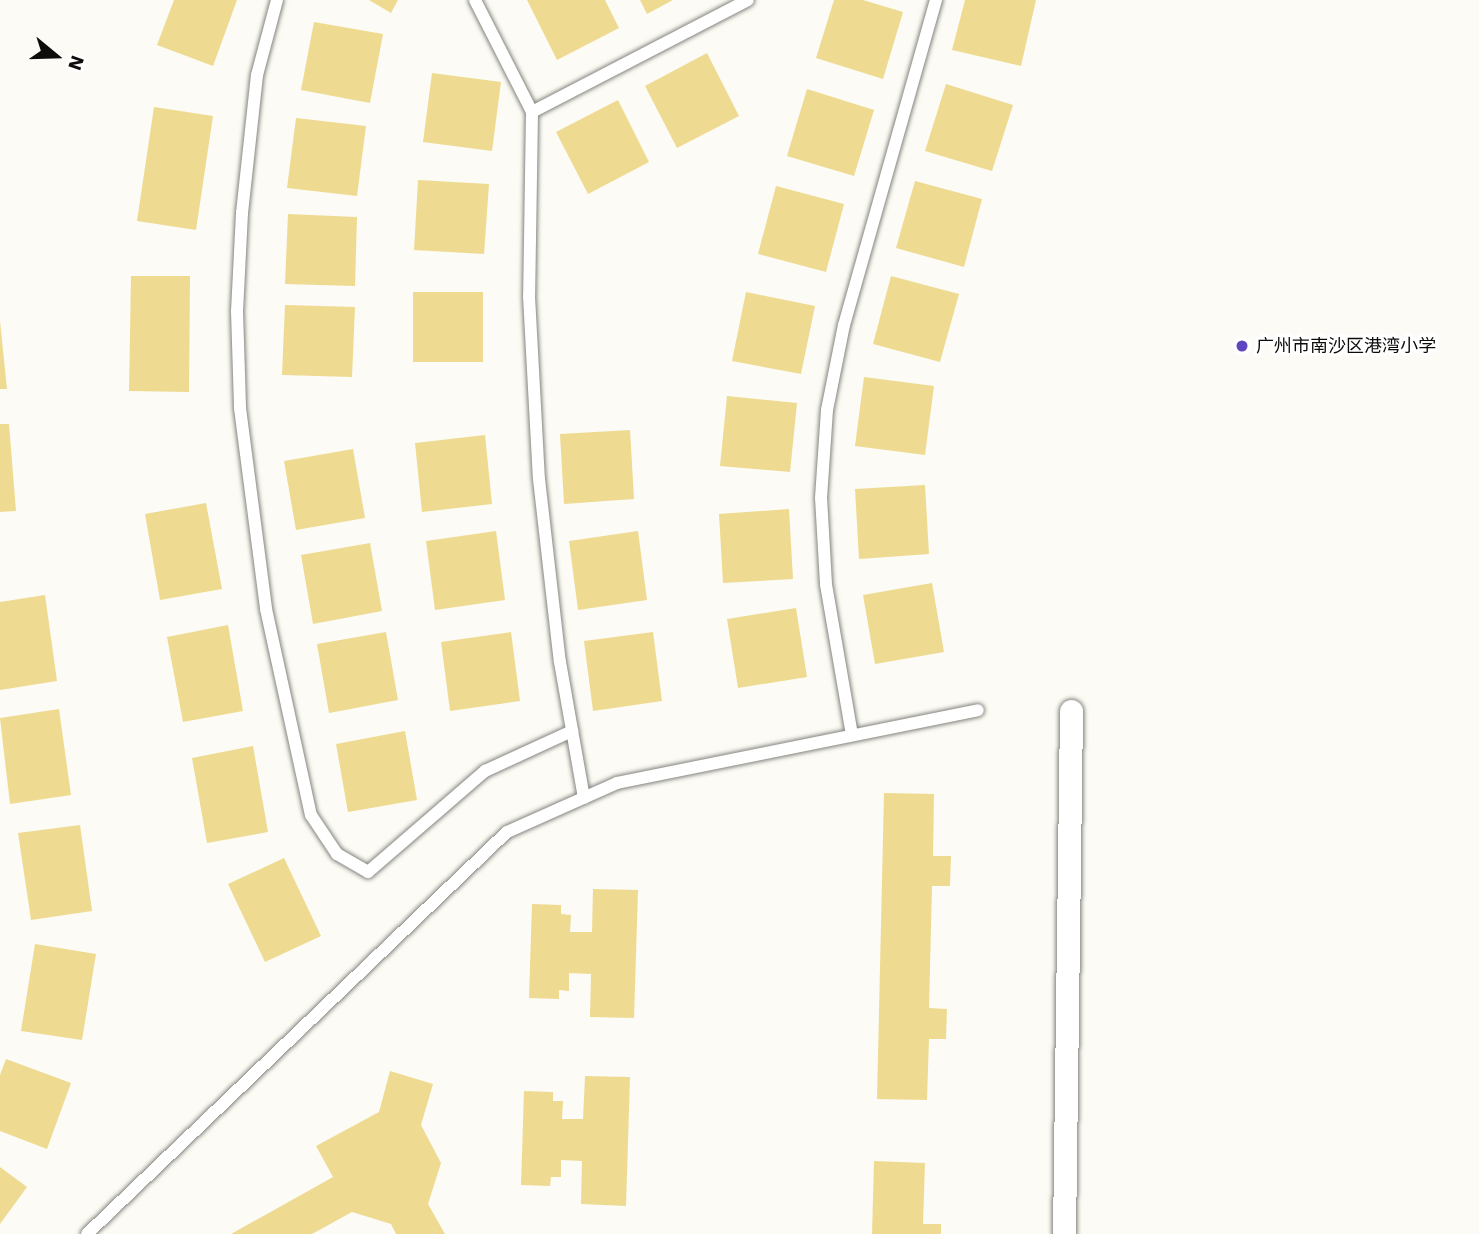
<!DOCTYPE html>
<html>
<head>
<meta charset="utf-8">
<style>
	body { margin:0 }
	#map { position:relative; width:1479px; height:1234px; overflow:hidden; background:#fcfbf5; font-family:"Work Sans","Noto Sans SC",sans-serif }
	div>[style] { position:absolute }
	.building>* { inset:0; background:#eedb91 }
	.roads { filter:drop-shadow(0 0 2px #85847f) drop-shadow(0 0 2px #85847f) }
	.lane>* { height:12px; margin:-6px; padding:0 6px; transform-origin:6px; border-radius:6px; background:#fff }
	.street>* { height:23px; margin:-11.5px; padding:0 11.5px; transform-origin:11.5px; border-radius:11.5px; background:#fff }
	.dots>* { width:19px; height:19px; translate:-50% -50%; box-sizing:border-box; border:4px solid #fff; border-radius:50% }
	span { translate:-50% -50%; white-space:nowrap; text-align:center; line-height:1.15; -webkit-text-stroke:6px #fff; paint-order:stroke }
	.poi-label { font-size:18px; color:#0d0c0a }
	.left { translate:0 -50%; text-align:left }
	.north { position:absolute; left:21px; top:21px; width:70px; height:70px; -webkit-text-stroke:5px #fff; paint-order:stroke; rotate:109deg; font-size:19px; font-weight:700; line-height:28px; text-align:center; color:#0d0c0a }
	.north::after { content:''; display:block; margin:auto; width:24px; height:32px; background:#0d0c0a; clip-path:polygon(50% 0,100% 100%,50% 72%,0 100%) }
</style>
</head>
<body>
<div id="map">
	<div class="building">
		<div style="clip-path:polygon(174px 0,237px 0,213px 66px,157px 45px)"></div>
		<div style="clip-path:polygon(369px 0,398px 0,391px 13px)"></div>
		<div style="clip-path:polygon(527px 0,605px 0,619px 28px,557px 60px)"></div>
		<div style="clip-path:polygon(640px 0,673px 0,647px 14px)"></div>
		<div style="clip-path:polygon(834px 0,863px 0,903px 12px,883px 79px,816px 58px)"></div>
		<div style="clip-path:polygon(965px 0,1036px 0,1021px 66px,952px 50px)"></div>
		<div style="clip-path:polygon(314px 22px,383px 34px,370px 103px,301px 90px)"></div>
		<div style="clip-path:polygon(707px 53px,739px 116px,677px 148px,645px 86px)"></div>
		<div style="clip-path:polygon(432px 73px,501px 82px,492px 151px,423px 142px)"></div>
		<div style="clip-path:polygon(946px 84px,1013px 105px,992px 171px,925px 151px)"></div>
		<div style="clip-path:polygon(807px 89px,874px 110px,854px 176px,787px 156px)"></div>
		<div style="clip-path:polygon(618px 100px,649px 162px,588px 194px,556px 132px)"></div>
		<div style="clip-path:polygon(154px 107px,213px 116px,196px 230px,137px 221px)"></div>
		<div style="clip-path:polygon(296px 118px,366px 126px,357px 196px,287px 188px)"></div>
		<div style="clip-path:polygon(418px 180px,489px 184px,484px 254px,414px 250px)"></div>
		<div style="clip-path:polygon(915px 181px,982px 199px,964px 267px,896px 248px)"></div>
		<div style="clip-path:polygon(776px 186px,844px 204px,826px 272px,758px 254px)"></div>
		<div style="clip-path:polygon(288px 214px,357px 217px,355px 286px,285px 284px)"></div>
		<div style="clip-path:polygon(131px 276px,190px 276px,189px 392px,129px 391px)"></div>
		<div style="clip-path:polygon(891px 276px,959px 294px,940px 362px,873px 344px)"></div>
		<div style="clip-path:polygon(413px 292px,483px 292px,483px 362px,413px 362px)"></div>
		<div style="clip-path:polygon(746px 292px,815px 306px,801px 374px,732px 361px)"></div>
		<div style="clip-path:polygon(285px 305px,355px 307px,352px 377px,282px 375px)"></div>
		<div style="clip-path:polygon(0 321px,7px 389px,0 389px)"></div>
		<div style="clip-path:polygon(864px 377px,934px 386px,925px 455px,855px 446px)"></div>
		<div style="clip-path:polygon(727px 396px,797px 403px,790px 472px,720px 466px)"></div>
		<div style="clip-path:polygon(0 424px,9px 424px,16px 511px,0 512px)"></div>
		<div style="clip-path:polygon(630px 430px,634px 499px,564px 504px,560px 434px)"></div>
		<div style="clip-path:polygon(485px 435px,492px 504px,422px 512px,415px 443px)"></div>
		<div style="clip-path:polygon(353px 449px,365px 518px,296px 530px,284px 461px)"></div>
		<div style="clip-path:polygon(925px 485px,929px 554px,859px 559px,855px 489px)"></div>
		<div style="clip-path:polygon(206px 503px,222px 589px,160px 600px,145px 514px)"></div>
		<div style="clip-path:polygon(789px 509px,793px 579px,723px 583px,719px 514px)"></div>
		<div style="clip-path:polygon(496px 531px,505px 600px,435px 610px,426px 541px)"></div>
		<div style="clip-path:polygon(638px 531px,647px 600px,578px 610px,569px 541px)"></div>
		<div style="clip-path:polygon(370px 543px,382px 611px,313px 624px,301px 555px)"></div>
		<div style="clip-path:polygon(932px 583px,944px 652px,875px 664px,863px 595px)"></div>
		<div style="clip-path:polygon(45px 595px,57px 681px,0 690px,0 602px)"></div>
		<div style="clip-path:polygon(796px 608px,807px 677px,738px 688px,727px 619px)"></div>
		<div style="clip-path:polygon(228px 625px,243px 711px,183px 722px,167px 637px)"></div>
		<div style="clip-path:polygon(386px 632px,398px 700px,329px 713px,317px 644px)"></div>
		<div style="clip-path:polygon(511px 632px,520px 701px,450px 711px,441px 642px)"></div>
		<div style="clip-path:polygon(653px 632px,662px 701px,593px 711px,584px 641px)"></div>
		<div style="clip-path:polygon(59px 709px,71px 795px,10px 804px,0 718px)"></div>
		<div style="clip-path:polygon(405px 731px,417px 800px,348px 812px,336px 744px)"></div>
		<div style="clip-path:polygon(253px 746px,268px 832px,207px 843px,192px 758px)"></div>
		<div style="clip-path:polygon(884px 793px,934px 794px,933px 856px,951px 856px,950px 886px,932px 886px,929px 1008px,947px 1009px,946px 1039px,929px 1039px,927px 1100px,877px 1099px)"></div>
		<div style="clip-path:polygon(80px 825px,92px 911px,31px 920px,18px 833px)"></div>
		<div style="clip-path:polygon(284px 858px,321px 936px,265px 962px,228px 884px)"></div>
		<div style="clip-path:polygon(593px 889px,638px 890px,634px 1018px,590px 1017px,591px 974px,569px 973px,569px 991px,559px 990px,559px 999px,529px 998px,532px 904px,561px 905px,561px 914px,571px 915px,570px 932px,592px 932px)"></div>
		<div style="clip-path:polygon(35px 944px,96px 954px,82px 1040px,21px 1031px)"></div>
		<div style="clip-path:polygon(6px 1059px,71px 1083px,47px 1149px,0 1131px,0 1075px)"></div>
		<div style="clip-path:polygon(390px 1071px,433px 1084px,421px 1125px,441px 1163px,428px 1204px,445px 1234px,396px 1234px,391px 1224px,352px 1212px,312px 1234px,231px 1234px,333px 1177px,316px 1146px,379px 1112px)"></div>
		<div style="clip-path:polygon(585px 1076px,630px 1077px,626px 1206px,581px 1204px,582px 1161px,561px 1160px,561px 1177px,551px 1177px,550px 1186px,521px 1185px,524px 1091px,553px 1092px,553px 1101px,563px 1101px,562px 1119px,583px 1119px)"></div>
		<div style="clip-path:polygon(874px 1161px,925px 1163px,923px 1224px,941px 1224px,941px 1234px,872px 1234px)"></div>
		<div style="clip-path:polygon(0 1167px,27px 1187px,0 1224px)"></div>
	</div>
	<div class="roads">
		<div class="lane">
			<div style="left:277px;top:0;width:78px;rotate:104.9deg"></div>
			<div style="left:257px;top:75px;width:139px;rotate:96.2deg"></div>
			<div style="left:242px;top:213px;width:98px;rotate:92.9deg"></div>
			<div style="left:237px;top:311px;width:97px;rotate:88.2deg"></div>
			<div style="left:240px;top:408px;width:203px;rotate:82.6deg"></div>
			<div style="left:266px;top:609px;width:211px;rotate:77.7deg"></div>
			<div style="left:311px;top:815px;width:47px;rotate:56.3deg"></div>
			<div style="left:337px;top:854px;width:36px;rotate:30deg"></div>
			<div style="left:368px;top:872px;width:155px;rotate:-40.8deg"></div>
			<div style="left:485px;top:771px;width:96px;rotate:-24.7deg"></div>
			<div style="left:475px;top:0;width:126px;rotate:63deg"></div>
			<div style="left:532px;top:112px;width:184px;rotate:90.9deg"></div>
			<div style="left:529px;top:296px;width:183px;rotate:86.9deg"></div>
			<div style="left:539px;top:479px;width:184px;rotate:83.5deg"></div>
			<div style="left:560px;top:662px;width:138px;rotate:80deg"></div>
			<div style="left:532px;top:112px;width:243px;rotate:-27.4deg"></div>
			<div style="left:852px;top:735px;width:153px;rotate:-99.8deg"></div>
			<div style="left:826px;top:584px;width:86px;rotate:-93.3deg"></div>
			<div style="left:821px;top:498px;width:88px;rotate:-86.1deg"></div>
			<div style="left:827px;top:410px;width:87px;rotate:-78.7deg"></div>
			<div style="left:844px;top:325px;width:338px;rotate:-74.2deg"></div>
			<div style="left:87px;top:1234px;width:581px;rotate:-43.75deg"></div>
			<div style="left:507px;top:832px;width:120px;rotate:-24deg"></div>
			<div style="left:617px;top:783px;width:368px;rotate:-11.4deg"></div>
		</div>
		<div class="street">
			<div style="left:1064px;top:1234px;width:523px;rotate:-89.23deg"></div>
		</div>
	</div>
	<div class="dots">
		<div style="left:1242px;top:346px;background:#6046be"></div>
	</div>
	<div class="poi-label">
		<span class="left" style="left:1256px;top:346px">广州市南沙区港湾小学</span>
	</div>
	<div class="north">N</div>
</div>
</body>
</html>
